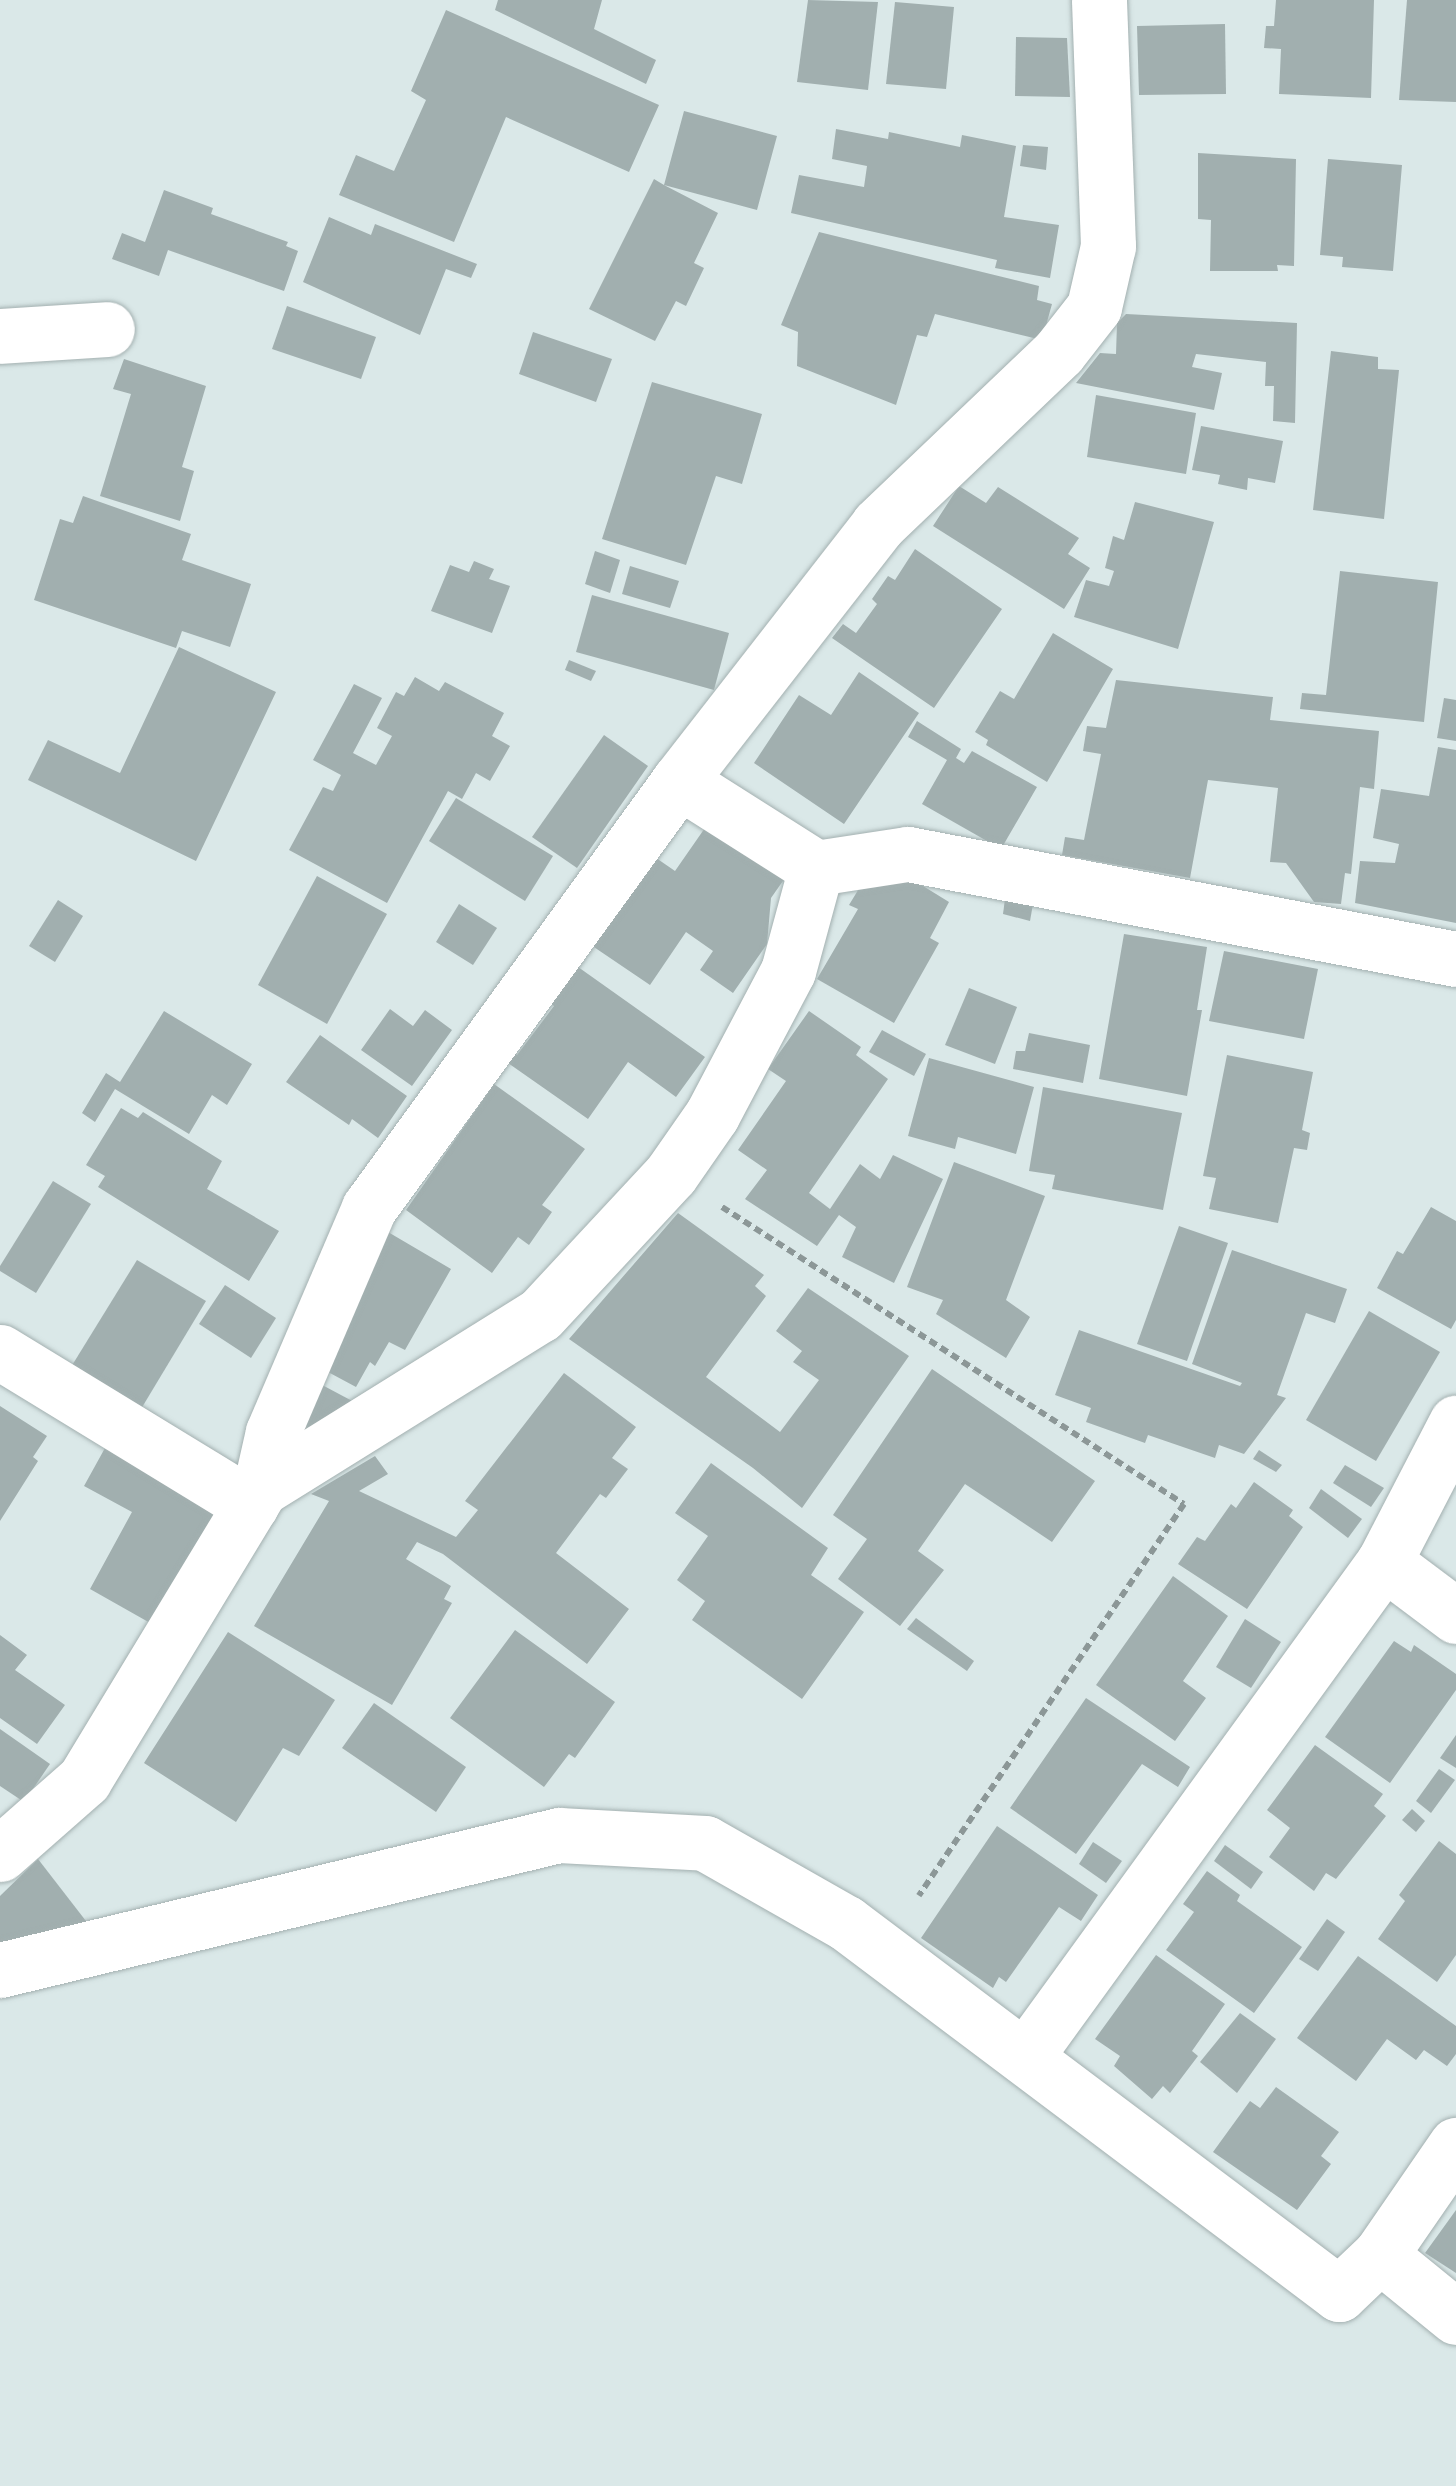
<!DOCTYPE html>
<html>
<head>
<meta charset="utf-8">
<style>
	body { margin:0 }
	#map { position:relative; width:1456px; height:2486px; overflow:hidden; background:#dae8e8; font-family:Poppins,sans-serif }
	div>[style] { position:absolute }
	.building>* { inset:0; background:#a1afaf }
	.path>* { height:6px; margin-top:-3px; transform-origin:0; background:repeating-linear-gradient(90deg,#8c9797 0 8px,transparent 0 13px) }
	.roads { filter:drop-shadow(0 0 2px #a3b0b0) drop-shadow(0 0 2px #a3b0b0) }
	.minor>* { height:55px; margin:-27.5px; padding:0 27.5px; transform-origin:27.5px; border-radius:27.5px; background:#fff }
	span { translate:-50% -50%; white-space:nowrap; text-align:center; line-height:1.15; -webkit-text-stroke:8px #fff; paint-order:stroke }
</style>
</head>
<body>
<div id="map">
	<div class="building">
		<div style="clip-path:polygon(498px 0,602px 0,594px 29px,656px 60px,646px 84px,495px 10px)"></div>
		<div style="clip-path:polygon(808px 0,878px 2px,868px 90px,797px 82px)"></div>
		<div style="clip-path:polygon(1276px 0,1374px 0,1371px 98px,1279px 94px,1281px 49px,1264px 48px,1266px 26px,1274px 26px)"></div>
		<div style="clip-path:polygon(1407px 0,1456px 0,1456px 102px,1399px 100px)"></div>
		<div style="clip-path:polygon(895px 2px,954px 7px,946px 89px,886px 84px)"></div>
		<div style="clip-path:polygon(446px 10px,659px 105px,629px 172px,506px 117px,454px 242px,339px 195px,356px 155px,394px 171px,426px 100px,411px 91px)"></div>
		<div style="clip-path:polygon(1225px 24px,1226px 94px,1139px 95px,1137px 26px)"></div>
		<div style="clip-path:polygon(1016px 37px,1067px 38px,1070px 97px,1015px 96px)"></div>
		<div style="clip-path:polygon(684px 111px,777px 136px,757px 210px,664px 185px,718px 213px,694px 263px,704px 268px,686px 306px,676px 301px,655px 341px,589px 309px,654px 179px,664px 185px)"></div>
		<div style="clip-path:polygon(836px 129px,888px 139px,889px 132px,960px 147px,962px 135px,1016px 146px,1004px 217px,1059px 225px,1050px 278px,995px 268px,997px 260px,791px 213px,799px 175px,864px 187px,867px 166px,832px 159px)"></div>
		<div style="clip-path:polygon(1023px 145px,1048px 147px,1046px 170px,1020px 166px)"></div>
		<div style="clip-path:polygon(1198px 153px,1296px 159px,1294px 266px,1277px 265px,1278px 271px,1210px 271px,1211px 220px,1198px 219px)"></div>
		<div style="clip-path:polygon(1328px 159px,1402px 165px,1393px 271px,1342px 267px,1343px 257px,1320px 255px)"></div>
		<div style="clip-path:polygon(164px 190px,213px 208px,211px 214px,288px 242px,286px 246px,298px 251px,284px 291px,168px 250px,159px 276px,112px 259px,122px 233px,145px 242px)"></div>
		<div style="clip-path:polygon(329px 217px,371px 235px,375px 224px,477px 264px,471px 278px,446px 269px,420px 335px,303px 282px)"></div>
		<div style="clip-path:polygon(819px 232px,1039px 286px,1037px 300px,1052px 304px,1042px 340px,935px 314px,927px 337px,917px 335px,896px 405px,797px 366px,798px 332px,781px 325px)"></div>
		<div style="clip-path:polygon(287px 306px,376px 337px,361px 379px,272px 349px)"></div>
		<div style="clip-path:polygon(1126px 314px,1297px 323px,1295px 423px,1273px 421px,1274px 386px,1265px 386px,1266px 362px,1196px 354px,1192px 367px,1222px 373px,1214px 410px,1076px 383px,1100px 353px,1116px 354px,1117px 323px)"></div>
		<div style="clip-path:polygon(533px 332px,612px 359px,596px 402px,519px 374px)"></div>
		<div style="clip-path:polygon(1331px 351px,1378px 357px,1378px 369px,1399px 370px,1384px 519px,1313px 510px)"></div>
		<div style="clip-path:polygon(124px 359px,206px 386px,182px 467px,194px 471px,180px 521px,100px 496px,131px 394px,113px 389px)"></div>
		<div style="clip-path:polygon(652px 382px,762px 414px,742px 484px,716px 476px,686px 565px,602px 539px)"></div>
		<div style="clip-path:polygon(1096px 395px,1196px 413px,1186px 474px,1087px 457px)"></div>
		<div style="clip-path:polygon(1201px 426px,1283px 441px,1275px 483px,1248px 478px,1247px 490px,1218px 484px,1220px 475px,1192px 470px)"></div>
		<div style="clip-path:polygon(959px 486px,986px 503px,998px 487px,1079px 538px,1068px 554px,1090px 568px,1064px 609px,933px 526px)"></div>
		<div style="clip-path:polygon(83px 496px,191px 534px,182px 560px,251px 584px,230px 647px,182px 631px,176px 648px,34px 600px,60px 519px,73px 523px)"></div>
		<div style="clip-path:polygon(1135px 502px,1214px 522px,1178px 649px,1074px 617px,1086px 580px,1109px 586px,1114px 571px,1105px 568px,1113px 536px,1124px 540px)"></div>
		<div style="clip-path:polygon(915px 549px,1002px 609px,934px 708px,832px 638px,843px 624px,856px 633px,877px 604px,872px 599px,888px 576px,895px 580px)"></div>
		<div style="clip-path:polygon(595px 551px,620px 560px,610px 593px,585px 584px)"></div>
		<div style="clip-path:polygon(474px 561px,494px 569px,489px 579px,510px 586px,492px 633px,431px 611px,450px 565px,469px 572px)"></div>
		<div style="clip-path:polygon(630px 566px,679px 581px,670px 608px,622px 594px)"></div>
		<div style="clip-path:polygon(1340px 571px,1438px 582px,1424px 722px,1300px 709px,1302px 693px,1326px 695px)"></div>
		<div style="clip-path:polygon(592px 595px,729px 633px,714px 690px,576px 652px)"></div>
		<div style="clip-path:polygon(1053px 633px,1113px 669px,1047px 782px,986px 745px,988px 740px,975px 732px,1000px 691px,1014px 699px)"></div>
		<div style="clip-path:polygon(179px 647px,276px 692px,196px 861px,28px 780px,48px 740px,120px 773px)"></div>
		<div style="clip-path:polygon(569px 660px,596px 671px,591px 681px,565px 670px)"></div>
		<div style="clip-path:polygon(859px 672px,919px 713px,844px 824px,754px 763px,799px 695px,831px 715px)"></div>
		<div style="clip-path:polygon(415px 677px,439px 691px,445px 682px,504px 713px,492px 736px,510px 746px,490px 781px,476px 773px,462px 799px,448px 791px,387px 903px,289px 850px,323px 787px,333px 791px,341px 775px,313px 760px,354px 684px,382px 698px,353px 753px,376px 765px,392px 736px,377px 728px,396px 692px,404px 696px)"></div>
		<div style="clip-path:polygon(1116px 680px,1273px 697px,1270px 720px,1379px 731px,1374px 789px,1360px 787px,1351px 874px,1345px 873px,1341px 904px,1314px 902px,1286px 863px,1270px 862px,1278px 788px,1208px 780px,1190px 878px,1062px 855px,1065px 837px,1084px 840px,1101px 754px,1083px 751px,1087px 726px,1106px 728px)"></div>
		<div style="clip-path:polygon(1444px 698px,1456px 700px,1456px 741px,1437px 738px)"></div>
		<div style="clip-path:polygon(917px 721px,961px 749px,956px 758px,964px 763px,972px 751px,1037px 787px,1001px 849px,922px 804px,947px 760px,908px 737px)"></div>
		<div style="clip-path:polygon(604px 735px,648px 766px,577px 868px,532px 837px)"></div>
		<div style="clip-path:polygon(1438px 747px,1456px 750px,1456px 923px,1355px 903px,1360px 861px,1395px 863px,1399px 844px,1373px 838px,1381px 789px,1429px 796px)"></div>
		<div style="clip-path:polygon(456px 798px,553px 856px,525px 901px,429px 841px)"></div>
		<div style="clip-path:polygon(707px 825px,785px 878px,771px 898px,767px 944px,733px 993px,700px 970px,713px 951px,686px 932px,650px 985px,585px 941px,646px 851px,675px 871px)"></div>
		<div style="clip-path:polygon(902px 873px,949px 902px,930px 938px,939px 943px,894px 1023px,817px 979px,858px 909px,849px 905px,863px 882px)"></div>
		<div style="clip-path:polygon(317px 876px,387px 914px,327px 1024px,258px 985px)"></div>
		<div style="clip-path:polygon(1005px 899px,1033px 904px,1030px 921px,1003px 914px)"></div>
		<div style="clip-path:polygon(58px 900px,83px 916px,55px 962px,29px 946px)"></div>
		<div style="clip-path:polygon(459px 904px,497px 928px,473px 965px,436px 942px)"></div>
		<div style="clip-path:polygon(1124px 934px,1207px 947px,1197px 1010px,1202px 1010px,1187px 1096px,1099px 1079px)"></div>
		<div style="clip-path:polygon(1224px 951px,1318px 969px,1304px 1039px,1209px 1021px)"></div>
		<div style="clip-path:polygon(564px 957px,705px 1057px,676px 1097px,628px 1062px,588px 1119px,498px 1056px,505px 1046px,517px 1055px,554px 1006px,538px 995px)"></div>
		<div style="clip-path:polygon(969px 988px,1017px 1007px,995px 1064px,945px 1045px)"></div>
		<div style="clip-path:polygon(390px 1009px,413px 1026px,425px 1010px,452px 1030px,412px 1086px,361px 1050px)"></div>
		<div style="clip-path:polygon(164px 1011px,252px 1064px,227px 1105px,212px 1095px,189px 1134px,115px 1089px,95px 1122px,82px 1113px,106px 1073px,120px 1082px)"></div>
		<div style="clip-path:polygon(809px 1011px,861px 1047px,856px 1055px,888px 1079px,809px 1193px,830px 1209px,860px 1164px,880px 1179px,893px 1155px,943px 1179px,894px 1283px,842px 1257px,856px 1227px,839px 1215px,817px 1246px,745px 1199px,767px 1170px,738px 1150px,786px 1081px,768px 1069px)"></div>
		<div style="clip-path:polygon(882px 1030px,926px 1054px,914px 1076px,869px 1052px)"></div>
		<div style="clip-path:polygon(1029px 1033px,1090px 1045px,1083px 1083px,1013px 1069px,1016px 1051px,1025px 1051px)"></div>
		<div style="clip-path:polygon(320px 1035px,407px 1096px,378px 1138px,352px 1119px,349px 1125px,286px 1082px)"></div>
		<div style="clip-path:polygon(1227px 1055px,1313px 1072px,1302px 1130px,1310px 1133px,1307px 1150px,1294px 1148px,1278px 1223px,1209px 1209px,1216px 1178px,1203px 1176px)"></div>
		<div style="clip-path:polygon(929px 1058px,1034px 1087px,1016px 1154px,958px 1137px,955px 1149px,908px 1136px)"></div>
		<div style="clip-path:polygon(494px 1084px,585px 1149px,542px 1205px,552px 1212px,529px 1245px,518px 1237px,492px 1273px,406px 1210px)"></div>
		<div style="clip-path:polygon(1043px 1087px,1182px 1113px,1163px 1210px,1052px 1189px,1055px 1175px,1029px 1171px)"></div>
		<div style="clip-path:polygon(121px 1108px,138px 1118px,143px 1112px,222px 1161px,207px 1189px,279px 1231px,249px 1281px,98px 1187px,105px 1176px,86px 1165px)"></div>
		<div style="clip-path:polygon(954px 1162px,1045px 1196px,1006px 1300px,1030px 1317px,1006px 1358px,936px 1314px,943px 1300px,907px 1287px)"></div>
		<div style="clip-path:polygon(53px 1181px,91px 1204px,36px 1293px,0 1271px,0 1266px)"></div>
		<div style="clip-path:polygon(1431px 1207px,1456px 1221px,1456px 1320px,1451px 1329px,1377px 1288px,1397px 1251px,1403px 1254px)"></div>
		<div style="clip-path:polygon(678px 1213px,764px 1275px,755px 1286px,766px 1296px,706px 1377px,780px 1432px,819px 1380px,793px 1362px,802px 1351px,776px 1331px,808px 1288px,909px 1356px,802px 1508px,753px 1468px,569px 1339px)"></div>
		<div style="clip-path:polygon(1179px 1226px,1228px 1243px,1187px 1361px,1137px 1344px)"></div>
		<div style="clip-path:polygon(388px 1232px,451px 1269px,405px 1350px,389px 1342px,375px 1366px,370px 1362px,356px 1387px,315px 1365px)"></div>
		<div style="clip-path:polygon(1232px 1250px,1347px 1289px,1335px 1323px,1306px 1313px,1277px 1395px,1286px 1398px,1244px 1454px,1219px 1445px,1215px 1458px,1148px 1435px,1145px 1443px,1086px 1422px,1091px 1408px,1055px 1395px,1079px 1330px,1240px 1386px,1242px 1383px,1192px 1364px)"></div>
		<div style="clip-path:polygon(137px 1260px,206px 1301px,141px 1409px,71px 1367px)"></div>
		<div style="clip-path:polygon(225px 1285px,276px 1318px,251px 1358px,199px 1324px)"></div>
		<div style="clip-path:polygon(1369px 1311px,1440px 1352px,1376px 1461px,1306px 1420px)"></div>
		<div style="clip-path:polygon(932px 1369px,1095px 1481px,1052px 1542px,965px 1484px,918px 1551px,944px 1570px,900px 1626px,838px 1579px,867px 1539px,833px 1515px)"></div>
		<div style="clip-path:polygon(564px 1373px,636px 1427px,612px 1458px,628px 1469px,606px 1498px,600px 1494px,556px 1553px,629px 1609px,587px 1664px,443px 1554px,417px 1542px,406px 1559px,451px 1586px,444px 1599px,452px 1603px,392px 1705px,254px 1626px,329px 1501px,311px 1494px,375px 1456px,388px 1474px,359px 1491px,456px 1537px,478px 1510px,465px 1501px)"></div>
		<div style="clip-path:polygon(309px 1378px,356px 1403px,310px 1428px,288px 1415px)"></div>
		<div style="clip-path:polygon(0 1406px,47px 1436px,33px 1457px,38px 1461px,0 1521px)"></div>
		<div style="clip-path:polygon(105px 1448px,223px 1514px,159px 1628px,90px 1589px,132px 1512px,84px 1486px)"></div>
		<div style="clip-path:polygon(1259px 1450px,1282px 1465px,1276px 1472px,1253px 1459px)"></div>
		<div style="clip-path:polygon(711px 1463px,828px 1548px,811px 1575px,864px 1612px,802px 1699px,692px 1620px,705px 1601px,677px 1580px,708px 1536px,675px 1513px)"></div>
		<div style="clip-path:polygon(1345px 1465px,1384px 1488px,1371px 1507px,1333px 1483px)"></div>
		<div style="clip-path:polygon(1254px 1482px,1293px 1510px,1289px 1516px,1303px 1527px,1247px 1609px,1178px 1564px,1197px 1537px,1205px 1541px,1231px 1504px,1236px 1508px)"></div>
		<div style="clip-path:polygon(1321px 1489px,1362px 1519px,1348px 1538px,1309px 1508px)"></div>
		<div style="clip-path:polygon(1173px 1576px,1228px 1616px,1183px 1681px,1206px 1698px,1175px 1741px,1096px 1685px)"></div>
		<div style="clip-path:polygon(916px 1618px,974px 1661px,967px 1671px,907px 1629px)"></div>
		<div style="clip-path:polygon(1245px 1619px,1281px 1642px,1251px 1688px,1216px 1667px)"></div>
		<div style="clip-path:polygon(515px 1630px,615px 1702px,575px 1758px,569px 1754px,544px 1787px,450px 1718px)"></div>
		<div style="clip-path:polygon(228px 1632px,335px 1700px,299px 1756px,283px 1748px,236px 1822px,144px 1763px)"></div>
		<div style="clip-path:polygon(0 1635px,27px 1655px,15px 1670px,65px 1705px,37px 1744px,0 1718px)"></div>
		<div style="clip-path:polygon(1394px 1641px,1411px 1652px,1414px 1645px,1456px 1674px,1456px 1690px,1390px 1783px,1325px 1737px)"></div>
		<div style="clip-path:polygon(1086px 1698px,1190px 1767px,1178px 1787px,1142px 1764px,1076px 1854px,1010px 1808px)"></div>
		<div style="clip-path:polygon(374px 1703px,466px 1767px,436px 1812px,342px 1748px)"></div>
		<div style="clip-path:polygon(0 1729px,50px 1764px,24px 1802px,0 1786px)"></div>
		<div style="clip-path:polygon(1456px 1735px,1456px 1768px,1440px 1758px)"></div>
		<div style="clip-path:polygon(1315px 1745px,1383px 1794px,1374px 1806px,1386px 1816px,1336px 1879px,1326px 1873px,1314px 1891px,1269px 1857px,1290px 1828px,1267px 1810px)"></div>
		<div style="clip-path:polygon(1439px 1769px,1455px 1780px,1431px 1813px,1416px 1801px)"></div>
		<div style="clip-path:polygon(1412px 1809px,1425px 1821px,1416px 1832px,1402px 1820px)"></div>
		<div style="clip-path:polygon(997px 1826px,1098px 1895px,1081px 1921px,1059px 1907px,1006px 1982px,999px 1977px,993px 1988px,921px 1938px)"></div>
		<div style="clip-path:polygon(1439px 1841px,1456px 1854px,1456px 1955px,1437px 1982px,1378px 1939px,1405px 1901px,1399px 1895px)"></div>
		<div style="clip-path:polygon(1093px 1842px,1122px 1861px,1106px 1883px,1079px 1864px)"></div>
		<div style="clip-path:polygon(1225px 1845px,1263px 1872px,1251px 1889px,1214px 1861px)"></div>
		<div style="clip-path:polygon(38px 1859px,96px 1934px,0 1944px,0 1896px)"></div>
		<div style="clip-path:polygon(1207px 1871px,1240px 1895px,1237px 1901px,1302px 1947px,1254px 2013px,1166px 1950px,1194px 1912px,1183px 1904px)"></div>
		<div style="clip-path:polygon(1327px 1919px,1345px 1932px,1318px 1971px,1299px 1959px)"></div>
		<div style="clip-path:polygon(1156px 1955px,1225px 2004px,1192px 2051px,1198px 2056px,1170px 2093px,1163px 2086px,1152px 2099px,1114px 2066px,1120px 2056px,1095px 2039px)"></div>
		<div style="clip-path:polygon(1358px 1956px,1456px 2026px,1456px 2054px,1447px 2066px,1424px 2050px,1416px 2060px,1387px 2039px,1356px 2081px,1297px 2038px)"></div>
		<div style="clip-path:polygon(1240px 2013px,1276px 2039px,1237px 2093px,1200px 2062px)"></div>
		<div style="clip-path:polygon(1276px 2087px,1339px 2132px,1321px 2156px,1331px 2164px,1297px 2210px,1213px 2152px,1250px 2101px,1260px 2108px)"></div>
		<div style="clip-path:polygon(1456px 2210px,1456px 2273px,1425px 2253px)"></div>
	</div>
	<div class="path">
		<div style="left:722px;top:1207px;width:549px;rotate:32.74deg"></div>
		<div style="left:1184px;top:1504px;width:473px;rotate:124.1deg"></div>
	</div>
	<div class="roads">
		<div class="minor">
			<div style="left:0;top:336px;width:107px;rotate:-3.7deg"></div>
			<div style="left:679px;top:781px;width:162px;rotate:32.4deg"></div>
			<div style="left:816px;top:868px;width:93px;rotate:-8.7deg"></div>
			<div style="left:908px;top:854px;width:558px;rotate:10.85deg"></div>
			<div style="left:0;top:1352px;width:294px;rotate:31.4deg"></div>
			<div style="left:260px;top:1489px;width:330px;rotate:-31.9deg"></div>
			<div style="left:540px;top:1315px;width:192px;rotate:-47.1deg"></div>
			<div style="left:671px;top:1174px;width:72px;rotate:-55.2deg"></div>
			<div style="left:712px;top:1115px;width:163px;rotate:-62.2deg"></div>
			<div style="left:788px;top:971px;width:107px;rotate:-74.8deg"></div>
			<div style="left:1384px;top:1562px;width:90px;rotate:36.9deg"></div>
			<div style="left:0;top:1854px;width:112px;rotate:-41.4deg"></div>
			<div style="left:84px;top:1780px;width:340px;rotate:-58.8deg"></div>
			<div style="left:260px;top:1489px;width:58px;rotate:-77.2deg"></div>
			<div style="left:273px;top:1432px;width:244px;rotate:-66.8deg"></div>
			<div style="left:369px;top:1208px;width:528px;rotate:-54.02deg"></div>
			<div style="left:679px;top:781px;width:324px;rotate:-52.1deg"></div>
			<div style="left:878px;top:525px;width:250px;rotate:-43.7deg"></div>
			<div style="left:1059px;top:352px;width:57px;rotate:-52.1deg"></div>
			<div style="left:1094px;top:307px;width:63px;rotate:-77.1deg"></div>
			<div style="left:1108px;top:246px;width:246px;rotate:-92.1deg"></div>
			<div style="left:0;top:1970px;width:575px;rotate:-13.58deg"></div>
			<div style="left:559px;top:1835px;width:146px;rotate:3.1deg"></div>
			<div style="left:705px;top:1843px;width:162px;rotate:29.6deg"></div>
			<div style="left:846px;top:1923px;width:617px;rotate:36.96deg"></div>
			<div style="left:1339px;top:2294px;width:57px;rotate:-43.6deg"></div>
			<div style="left:1380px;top:2255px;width:134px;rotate:-55.4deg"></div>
			<div style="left:1025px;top:2057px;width:611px;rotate:-54.05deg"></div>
			<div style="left:1384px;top:1562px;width:157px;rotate:-62.6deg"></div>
			<div style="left:1380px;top:2255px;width:98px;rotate:39.2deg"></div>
		</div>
	</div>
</div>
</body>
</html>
